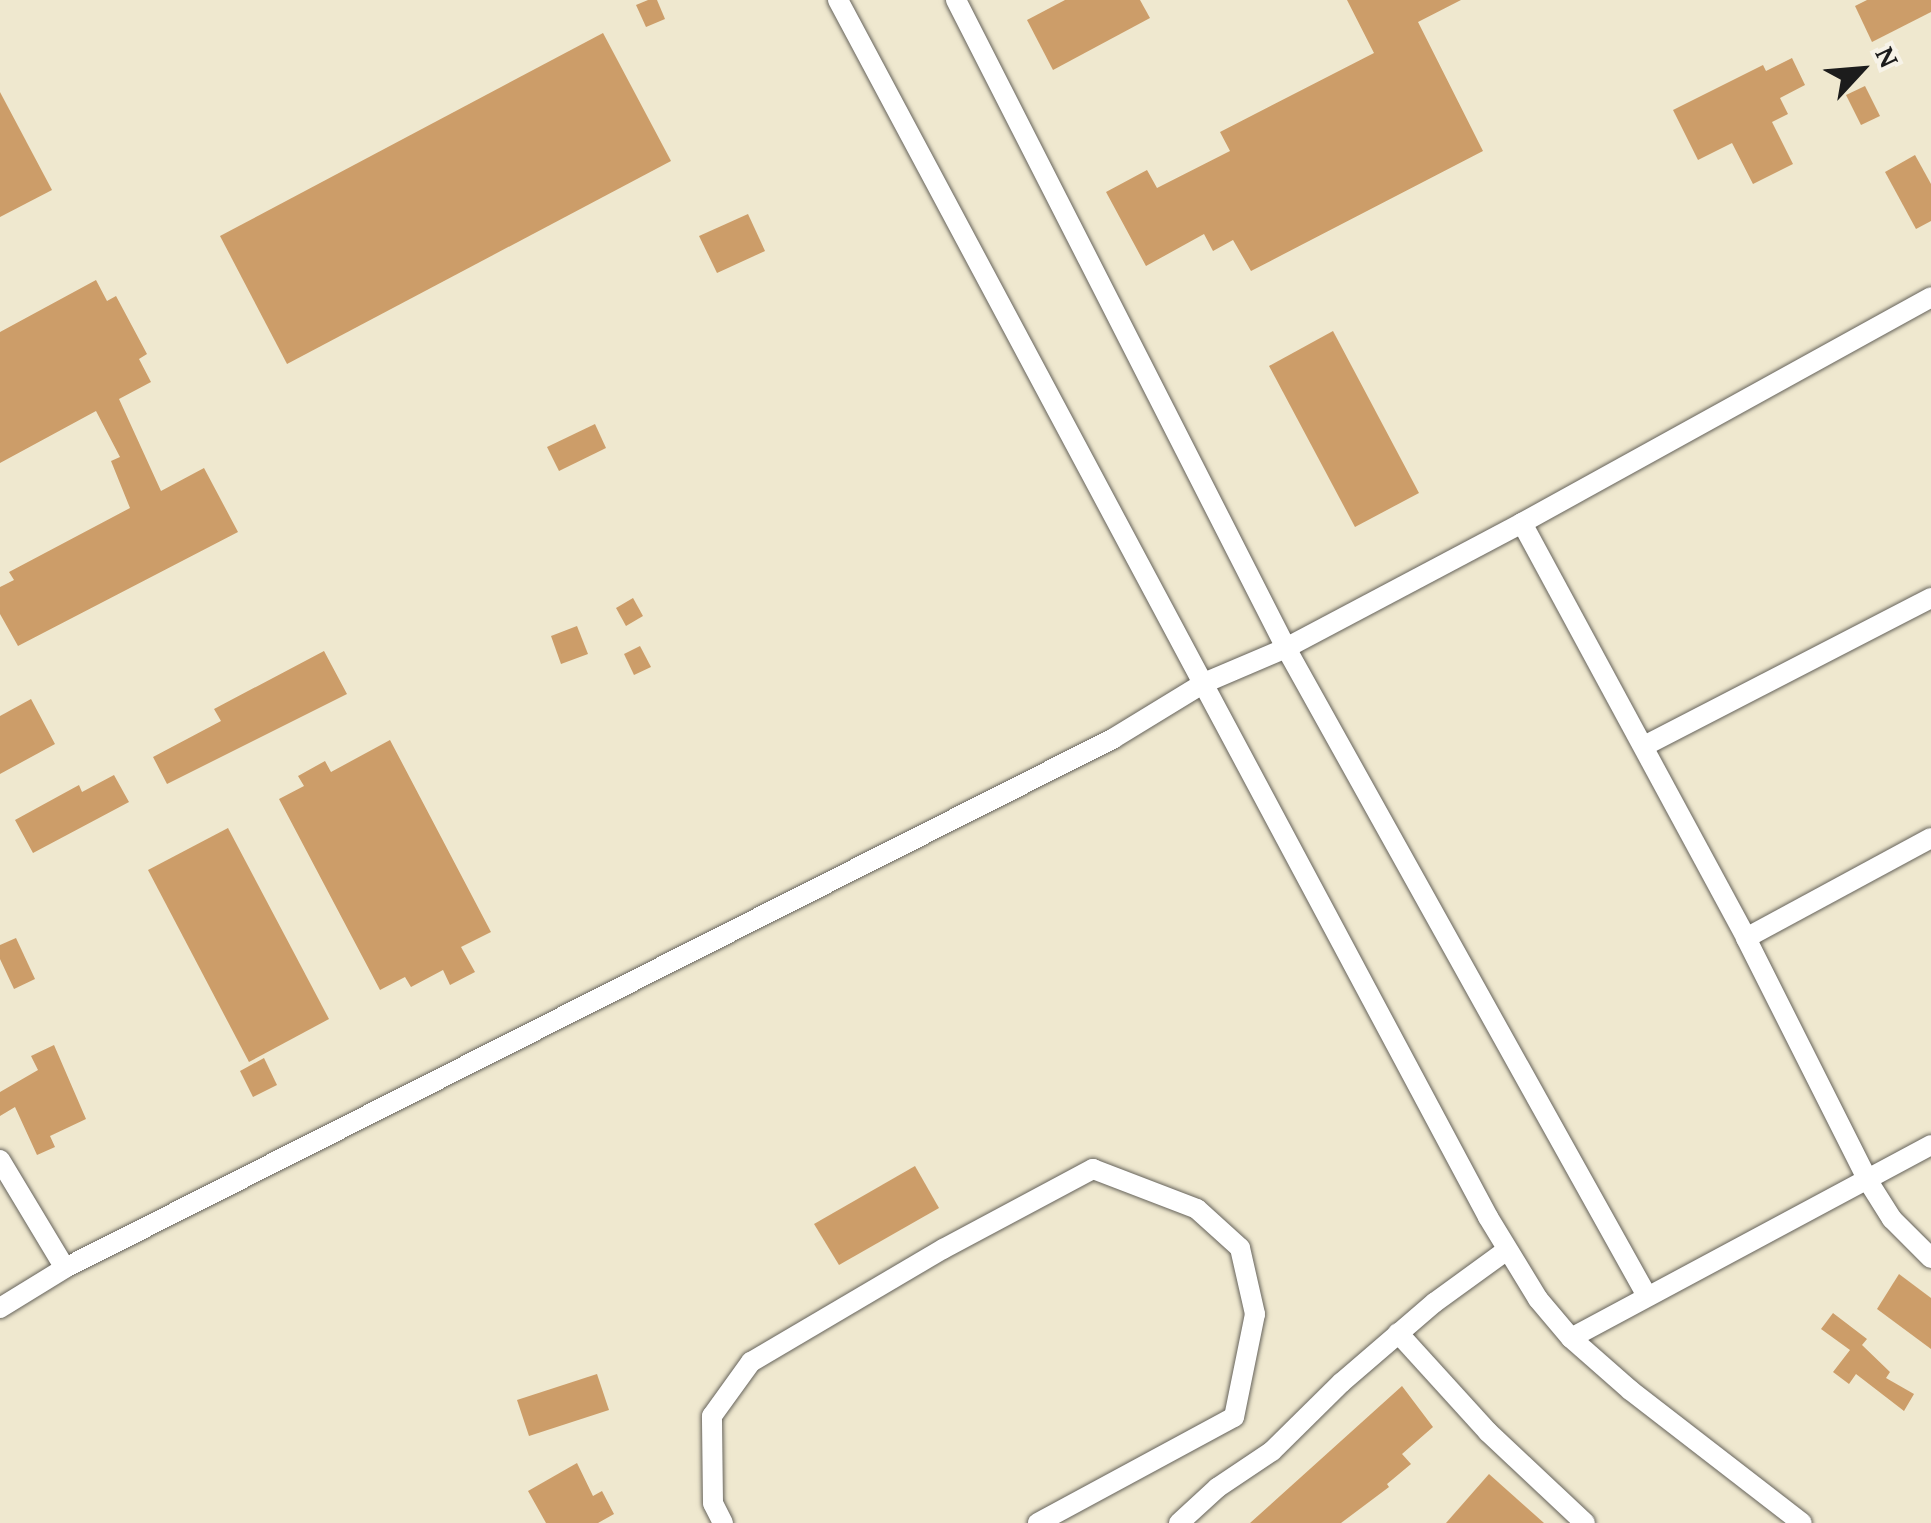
<!DOCTYPE html>
<html>
<head>
<meta charset="utf-8">
<style>
	body { margin:0 }
	#map { position:relative; width:1931px; height:1523px; overflow:hidden; background:#efe8cf; font-family:"Gentium Book Plus",serif }
	div>[style] { position:absolute }
	.building>* { inset:0; background:#cc9d69 }
	.roads { filter:drop-shadow(0 0 2px #66635b) drop-shadow(0 0 2px #66635b) }
	.street>* { height:20px; margin:-10px; padding:0 10px; transform-origin:10px; border-radius:10px; background:#fff }
	span { translate:-50% -50%; white-space:nowrap; text-align:center; line-height:1.15; -webkit-text-stroke:10px #f7f3e8; paint-order:stroke }
	.north { position:absolute; left:1811px; top:20px; width:100px; height:100px; -webkit-text-stroke:8px #f7f3e8; paint-order:stroke; rotate:64deg; font-size:28px; font-weight:700; line-height:40px; text-align:center; color:#1c1c1c }
	.north::after { content:''; display:block; margin:auto; width:35px; height:45px; background:#1c1c1c; clip-path:polygon(50% 0,100% 100%,50% 72%,0 100%) }
</style>
</head>
<body>
<div id="map">
	<div class="building">
		<div style="clip-path:polygon(648px 0,657px 0,665px 19px,646px 27px,636px 5px)"></div>
		<div style="clip-path:polygon(1065px 0,1140px 0,1150px 18px,1053px 70px,1027px 20px)"></div>
		<div style="clip-path:polygon(1347px 0,1461px 0,1418px 22px,1483px 151px,1251px 271px,1233px 240px,1213px 251px,1204px 234px,1146px 266px,1106px 192px,1147px 170px,1157px 188px,1230px 151px,1220px 132px,1374px 53px)"></div>
		<div style="clip-path:polygon(1867px 0,1931px 0,1931px 12px,1872px 42px,1855px 6px)"></div>
		<div style="clip-path:polygon(603px 33px,671px 161px,287px 364px,220px 236px)"></div>
		<div style="clip-path:polygon(1792px 58px,1805px 85px,1780px 98px,1788px 114px,1772px 122px,1793px 164px,1753px 184px,1732px 143px,1698px 160px,1673px 110px,1763px 65px,1766px 71px)"></div>
		<div style="clip-path:polygon(1865px 86px,1880px 116px,1861px 125px,1846px 95px)"></div>
		<div style="clip-path:polygon(0 92px,52px 190px,0 217px)"></div>
		<div style="clip-path:polygon(1915px 155px,1931px 184px,1931px 221px,1916px 229px,1885px 172px)"></div>
		<div style="clip-path:polygon(748px 214px,765px 251px,717px 273px,699px 236px)"></div>
		<div style="clip-path:polygon(96px 280px,107px 301px,116px 296px,147px 354px,139px 359px,151px 382px,119px 399px,161px 491px,204px 468px,238px 532px,18px 646px,0 614px,0 587px,14px 580px,9px 572px,130px 508px,111px 461px,120px 457px,96px 411px,0 463px,0 332px)"></div>
		<div style="clip-path:polygon(1333px 331px,1419px 493px,1355px 527px,1269px 366px)"></div>
		<div style="clip-path:polygon(595px 424px,606px 448px,559px 471px,547px 447px)"></div>
		<div style="clip-path:polygon(633px 598px,643px 616px,626px 626px,616px 608px)"></div>
		<div style="clip-path:polygon(577px 626px,588px 654px,561px 664px,551px 636px)"></div>
		<div style="clip-path:polygon(640px 646px,651px 667px,634px 675px,624px 654px)"></div>
		<div style="clip-path:polygon(324px 651px,347px 694px,167px 784px,153px 757px,221px 721px,214px 709px)"></div>
		<div style="clip-path:polygon(31px 699px,55px 744px,0 774px,0 716px)"></div>
		<div style="clip-path:polygon(390px 740px,491px 932px,461px 947px,475px 972px,450px 985px,443px 970px,411px 987px,405px 977px,380px 990px,279px 799px,304px 786px,298px 776px,325px 761px,331px 772px)"></div>
		<div style="clip-path:polygon(114px 775px,129px 802px,33px 853px,15px 820px,79px 785px,82px 792px)"></div>
		<div style="clip-path:polygon(228px 828px,329px 1019px,249px 1062px,148px 870px)"></div>
		<div style="clip-path:polygon(16px 938px,35px 979px,14px 989px,0 959px,0 945px)"></div>
		<div style="clip-path:polygon(54px 1045px,86px 1119px,50px 1136px,55px 1147px,37px 1155px,15px 1107px,0 1116px,0 1092px,38px 1070px,31px 1056px)"></div>
		<div style="clip-path:polygon(264px 1058px,277px 1085px,253px 1097px,240px 1071px)"></div>
		<div style="clip-path:polygon(915px 1166px,939px 1208px,839px 1265px,814px 1224px)"></div>
		<div style="clip-path:polygon(1899px 1274px,1931px 1298px,1931px 1349px,1877px 1309px)"></div>
		<div style="clip-path:polygon(1833px 1313px,1867px 1339px,1862px 1345px,1890px 1372px,1886px 1378px,1914px 1394px,1904px 1411px,1856px 1374px,1849px 1384px,1833px 1372px,1850px 1350px,1821px 1329px)"></div>
		<div style="clip-path:polygon(597px 1374px,609px 1410px,529px 1436px,517px 1400px)"></div>
		<div style="clip-path:polygon(1402px 1386px,1433px 1427px,1402px 1454px,1411px 1464px,1387px 1484px,1389px 1487px,1341px 1523px,1250px 1523px)"></div>
		<div style="clip-path:polygon(577px 1463px,593px 1496px,602px 1491px,614px 1514px,598px 1523px,546px 1523px,528px 1491px)"></div>
		<div style="clip-path:polygon(1489px 1474px,1544px 1523px,1446px 1523px)"></div>
	</div>
	<div class="roads">
		<div class="street">
			<div style="left:838px;top:0;width:1380px;rotate:61.89deg"></div>
			<div style="left:1488px;top:1217px;width:96px;rotate:58.6deg"></div>
			<div style="left:1538px;top:1299px;width:51px;rotate:49.8deg"></div>
			<div style="left:1571px;top:1338px;width:79px;rotate:41.4deg"></div>
			<div style="left:1630px;top:1390px;width:217px;rotate:37.7deg"></div>
			<div style="left:956px;top:0;width:727px;rotate:63.01deg"></div>
			<div style="left:1286px;top:648px;width:742px;rotate:60.88deg"></div>
			<div style="left:1522px;top:523px;width:472px;rotate:61.6deg"></div>
			<div style="left:1746px;top:938px;width:210px;rotate:-28.4deg"></div>
			<div style="left:1644px;top:746px;width:323px;rotate:-27.3deg"></div>
			<div style="left:1746px;top:938px;width:272px;rotate:63.3deg"></div>
			<div style="left:1868px;top:1181px;width:45px;rotate:57.7deg"></div>
			<div style="left:1892px;top:1219px;width:55px;rotate:45deg"></div>
			<div style="left:0;top:1160px;width:126px;rotate:59deg"></div>
			<div style="left:0;top:1308px;width:76px;rotate:-31.6deg"></div>
			<div style="left:65px;top:1268px;width:1175px;rotate:-26.8deg"></div>
			<div style="left:1114px;top:738px;width:105px;rotate:-31.4deg"></div>
			<div style="left:1204px;top:683px;width:89px;rotate:-23.1deg"></div>
			<div style="left:1286px;top:648px;width:267px;rotate:-27.9deg"></div>
			<div style="left:1522px;top:523px;width:467px;rotate:-28.9deg"></div>
			<div style="left:1398px;top:1333px;width:134px;rotate:47.7deg"></div>
			<div style="left:1488px;top:1432px;width:133px;rotate:43.2deg"></div>
			<div style="left:1571px;top:1338px;width:408px;rotate:-28.2deg"></div>
			<div style="left:723px;top:1523px;width:22px;rotate:-117deg"></div>
			<div style="left:713px;top:1503px;width:87px;rotate:-90.7deg"></div>
			<div style="left:712px;top:1416px;width:67px;rotate:-54.2deg"></div>
			<div style="left:751px;top:1362px;width:223px;rotate:-30.5deg"></div>
			<div style="left:943px;top:1249px;width:170px;rotate:-28.1deg"></div>
			<div style="left:1093px;top:1169px;width:111px;rotate:21deg"></div>
			<div style="left:1197px;top:1209px;width:58px;rotate:42.2deg"></div>
			<div style="left:1240px;top:1248px;width:68px;rotate:77.2deg"></div>
			<div style="left:1255px;top:1314px;width:105px;rotate:101.5deg"></div>
			<div style="left:1234px;top:1417px;width:223px;rotate:151.6deg"></div>
			<div style="left:1179px;top:1523px;width:52px;rotate:-42.6deg"></div>
			<div style="left:1217px;top:1488px;width:66px;rotate:-33.9deg"></div>
			<div style="left:1272px;top:1451px;width:97px;rotate:-44.6deg"></div>
			<div style="left:1341px;top:1383px;width:123px;rotate:-40.7deg"></div>
			<div style="left:1434px;top:1303px;width:90px;rotate:-36deg"></div>
		</div>
	</div>
	<div class="north">N</div>
</div>
</body>
</html>
